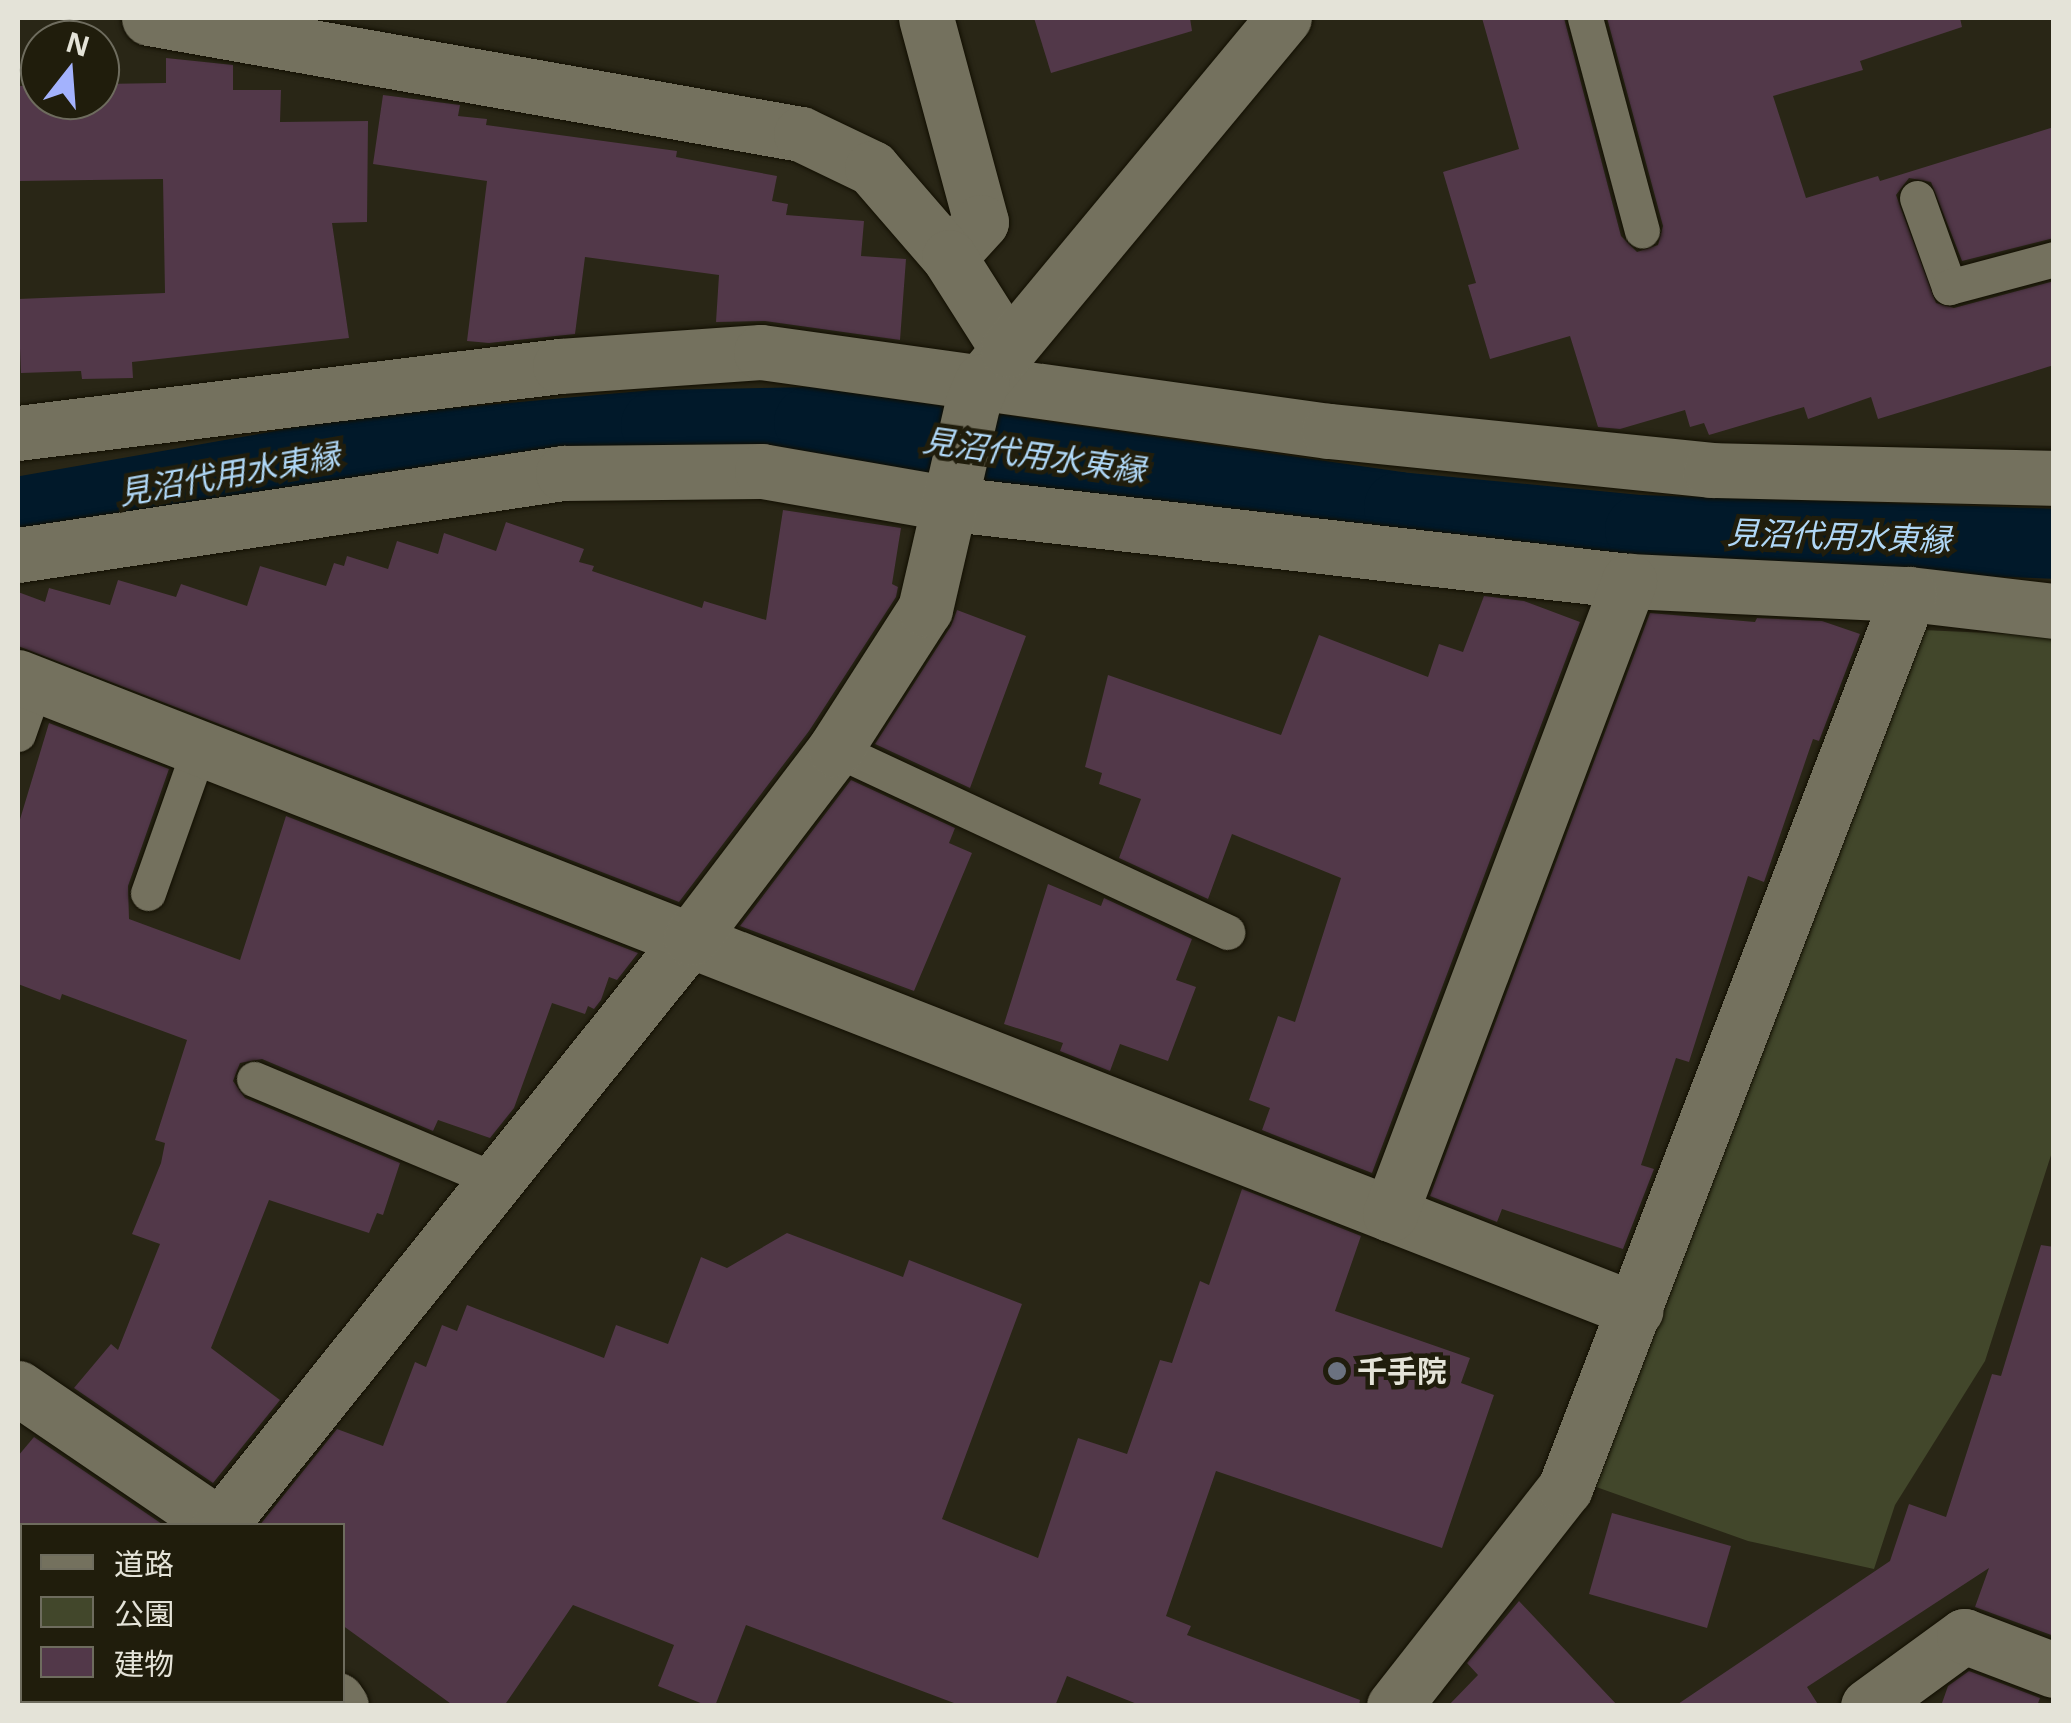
<!DOCTYPE html>
<html>
<head>
<meta charset="utf-8">
<style>
	body { margin:0 }
	#map { position:relative; width:2071px; height:1723px; overflow:hidden; background:#292616; font-family:"Noto Sans","Noto Sans JP",sans-serif }
	div>[style] { position:absolute }
	.green>* { inset:0; background:#42472b }
	.canal>* { height:70px; margin:-35px; padding:0 35px; transform-origin:35px; border-radius:35px; background:#01192a }
	.building>* { inset:0; background:#523849 }
	.roads { filter:drop-shadow(0 0 2px #120f02) drop-shadow(0 0 2px #120f02) }
	.service>* { height:35px; margin:-17.5px; padding:0 17.5px; transform-origin:17.5px; border-radius:17.5px; background:#74715e }
	.minor>* { height:55px; margin:-27.5px; padding:0 27.5px; transform-origin:27.5px; border-radius:27.5px; background:#74715e }
	.tertiary>* { height:55px; margin:-27.5px; padding:0 27.5px; transform-origin:27.5px; border-radius:27.5px; background:#74715e }
	.dots>* { width:28px; height:28px; translate:-50% -50%; box-sizing:border-box; border:5px solid #201d0c; border-radius:50% }
	span { translate:-50% -50%; white-space:nowrap; text-align:center; line-height:1.15; -webkit-text-stroke:9px #201d0c; paint-order:stroke }
	.poi-label { font-size:30px; color:#e4e3d8; font-weight:700 }
	.left { translate:0 -50%; text-align:left }
	.water-label { font-size:32px; color:#afd7f6; font-style:italic }
	.frame { position:absolute; inset:0; border:20px solid #e4e3d8; pointer-events:none }
	.legend { position:absolute; left:20px; top:1523px; width:325px; height:180px; box-sizing:border-box; background:#201d0c; border:2px solid #6e6c5e; margin:0; padding:12px 18px; list-style:none; font-size:30px; color:#e4e3d8 }
	.legend li { display:flex; align-items:center; gap:20px; height:50px }
	.legend b { width:50px; border:2px solid #6e6c5e }
	.north { position:absolute; left:20px; top:20px; width:100px; height:100px; box-sizing:border-box; background:#201d0c; border:2px solid #6e6c5e; border-radius:50%; rotate:17deg; font-size:28px; font-weight:700; line-height:40px; text-align:center; color:#e4e3d8 }
	.north::after { content:''; display:block; margin:auto; width:35px; height:45px; background:#a3b2fd; clip-path:polygon(50% 0,100% 100%,50% 72%,0 100%) }
</style>
</head>
<body>
<div id="map">
	<div class="green">
		<div style="clip-path:polygon(1923px 630px,2053px 636px,2053px 1149px,1985px 1361px,1895px 1505px,1874px 1569px,1748px 1541px,1585px 1483px)"></div>
	</div>
	<div class="canal">
		<div style="left:18px;top:512px;width:351px;rotate:-10deg"></div>
		<div style="left:364px;top:451px;width:293px;rotate:-5.1deg"></div>
		<div style="left:656px;top:425px;width:153px;rotate:-1.1deg"></div>
		<div style="left:809px;top:422px;width:596px;rotate:8.2deg"></div>
		<div style="left:1399px;top:507px;width:242px;rotate:5.5deg"></div>
		<div style="left:1640px;top:530px;width:414px;rotate:1.9deg"></div>
	</div>
	<div class="building">
		<div style="clip-path:polygon(1034px 18px,1190px 18px,1192px 31px,1051px 73px)"></div>
		<div style="clip-path:polygon(1482px 18px,1564px 18px,1621px 236px,1637px 252px,1658px 245px,1663px 226px,1607px 18px,1960px 18px,1962px 27px,1860px 61px,1863px 70px,1773px 96px,1806px 198px,1878px 176px,1880px 181px,2054px 127px,2054px 238px,1962px 261px,1931px 182px,1909px 178px,1896px 195px,1936px 303px,1954px 308px,2054px 281px,2054px 365px,1878px 419px,1871px 397px,1808px 419px,1804px 407px,1709px 435px,1704px 423px,1690px 427px,1685px 410px,1620px 429px,1598px 427px,1570px 336px,1490px 359px,1468px 285px,1476px 283px,1443px 172px,1519px 149px)"></div>
		<div style="clip-path:polygon(166px 58px,233px 65px,233px 90px,281px 90px,280px 122px,368px 121px,367px 222px,332px 223px,349px 338px,132px 362px,133px 378px,82px 379px,81px 371px,21px 373px,18px 299px,165px 293px,163px 179px,18px 181px,20px 86px,40px 85px,40px 100px,100px 100px,100px 84px,166px 83px)"></div>
		<div style="clip-path:polygon(383px 95px,460px 105px,458px 116px,487px 119px,486px 125px,677px 151px,676px 157px,777px 176px,772px 201px,788px 204px,786px 215px,864px 221px,861px 256px,906px 259px,900px 340px,765px 321px,716px 322px,719px 275px,585px 257px,575px 334px,489px 343px,467px 341px,487px 181px,373px 164px)"></div>
		<div style="clip-path:polygon(783px 510px,901px 528px,892px 584px,898px 587px,896px 597px,809px 731px,679px 902px,18px 646px,18px 592px,45px 602px,49px 588px,110px 605px,118px 580px,176px 597px,181px 584px,247px 606px,260px 566px,326px 586px,334px 563px,344px 566px,347px 556px,388px 569px,397px 541px,438px 554px,444px 533px,496px 551px,506px 522px,584px 549px,579px 562px,594px 566px,592px 571px,702px 608px,704px 601px,766px 620px)"></div>
		<div style="clip-path:polygon(1484px 596px,1524px 601px,1580px 622px,1372px 1173px,1262px 1130px,1270px 1108px,1249px 1100px,1278px 1016px,1295px 1022px,1341px 878px,1232px 834px,1208px 899px,1119px 858px,1141px 799px,1099px 784px,1102px 773px,1085px 767px,1108px 675px,1281px 735px,1319px 635px,1428px 677px,1439px 644px,1463px 652px)"></div>
		<div style="clip-path:polygon(957px 610px,1026px 636px,970px 788px,875px 744px,951px 626px)"></div>
		<div style="clip-path:polygon(1650px 613px,1755px 622px,1757px 618px,1822px 621px,1860px 634px,1819px 741px,1813px 739px,1764px 882px,1748px 876px,1689px 1062px,1676px 1058px,1641px 1165px,1654px 1169px,1623px 1249px,1502px 1209px,1497px 1222px,1430px 1196px)"></div>
		<div style="clip-path:polygon(49px 723px,169px 769px,128px 886px,129px 919px,240px 960px,286px 816px,638px 953px,617px 980px,609px 977px,601px 1000px,594px 1009px,588px 1006px,585px 1014px,552px 1003px,514px 1108px,490px 1138px,438px 1120px,433px 1131px,262px 1059px,240px 1063px,233px 1081px,245px 1098px,400px 1163px,383px 1215px,377px 1213px,369px 1233px,269px 1200px,211px 1348px,280px 1400px,213px 1483px,74px 1388px,111px 1344px,118px 1350px,160px 1244px,132px 1234px,161px 1163px,165px 1143px,155px 1140px,187px 1040px,62px 994px,60px 1000px,18px 984px,18px 826px)"></div>
		<div style="clip-path:polygon(851px 780px,955px 828px,949px 843px,972px 853px,914px 991px,740px 926px)"></div>
		<div style="clip-path:polygon(1048px 884px,1101px 906px,1104px 898px,1192px 939px,1176px 980px,1196px 987px,1168px 1061px,1120px 1044px,1110px 1071px,1060px 1051px,1063px 1043px,1004px 1024px)"></div>
		<div style="clip-path:polygon(1242px 1189px,1361px 1236px,1335px 1311px,1470px 1358px,1461px 1383px,1494px 1395px,1442px 1548px,1216px 1471px,1166px 1616px,1191px 1626px,1187px 1635px,1360px 1700px,1359px 1706px,1142px 1706px,1067px 1676px,1055px 1706px,962px 1706px,746px 1625px,715px 1706px,708px 1706px,658px 1686px,674px 1645px,573px 1605px,504px 1706px,454px 1706px,342px 1625px,342px 1526px,259px 1526px,337px 1429px,383px 1446px,415px 1362px,426px 1367px,442px 1325px,457px 1331px,467px 1305px,604px 1358px,616px 1325px,668px 1344px,701px 1257px,727px 1268px,787px 1233px,903px 1277px,909px 1260px,1022px 1304px,942px 1519px,1038px 1558px,1078px 1438px,1127px 1454px,1160px 1360px,1172px 1363px,1200px 1281px,1209px 1285px)"></div>
		<div style="clip-path:polygon(2041px 1245px,2054px 1247px,2054px 1636px,1975px 1607px,1989px 1568px,1807px 1687px,1819px 1706px,1675px 1706px,1890px 1561px,1909px 1504px,1946px 1517px,1992px 1374px,2001px 1376px)"></div>
		<div style="clip-path:polygon(34px 1437px,165px 1526px,18px 1526px,18px 1456px)"></div>
		<div style="clip-path:polygon(1612px 1513px,1731px 1546px,1707px 1628px,1589px 1594px)"></div>
		<div style="clip-path:polygon(1519px 1601px,1618px 1706px,1448px 1706px,1478px 1675px,1467px 1663px)"></div>
		<div style="clip-path:polygon(1969px 1671px,2040px 1698px,2037px 1706px,1941px 1706px,1948px 1686px)"></div>
	</div>
	<div class="roads">
		<div class="service">
			<div style="left:1585px;top:18px;width:220px;rotate:75deg"></div>
			<div style="left:1917px;top:198px;width:95px;rotate:70.2deg"></div>
			<div style="left:1949px;top:287px;width:109px;rotate:-14.9deg"></div>
			<div style="left:18px;top:734px;width:54px;rotate:-70.6deg"></div>
			<div style="left:835px;top:749px;width:433px;rotate:25deg"></div>
			<div style="left:148px;top:893px;width:156px;rotate:-70.5deg"></div>
			<div style="left:254px;top:1079px;width:262px;rotate:22.7deg"></div>
		</div>
		<div class="minor">
			<div style="left:926px;top:18px;width:211px;rotate:74.9deg"></div>
			<div style="left:981px;top:222px;width:47px;rotate:132.4deg"></div>
			<div style="left:18px;top:433px;width:546px;rotate:-7.05deg"></div>
			<div style="left:560px;top:366px;width:201px;rotate:-4deg"></div>
			<div style="left:761px;top:352px;width:573px;rotate:7.92deg"></div>
			<div style="left:1329px;top:431px;width:384px;rotate:5.8deg"></div>
			<div style="left:1711px;top:470px;width:343px;rotate:1.3deg"></div>
			<div style="left:18px;top:555px;width:551px;rotate:-8.56deg"></div>
			<div style="left:563px;top:473px;width:199px;rotate:-0.6deg"></div>
			<div style="left:762px;top:471px;width:193px;rotate:9.9deg"></div>
			<div style="left:952px;top:504px;width:681px;rotate:6.49deg"></div>
			<div style="left:1629px;top:581px;width:280px;rotate:2.7deg"></div>
			<div style="left:1909px;top:594px;width:146px;rotate:6.7deg"></div>
			<div style="left:18px;top:677px;width:1737px;rotate:21.37deg"></div>
			<div style="left:1390px;top:1214px;width:677px;rotate:-69.32deg"></div>
			<div style="left:18px;top:1388px;width:245px;rotate:34.2deg"></div>
			<div style="left:219px;top:1526px;width:754px;rotate:-51.25deg"></div>
			<div style="left:691px;top:938px;width:238px;rotate:-52.7deg"></div>
			<div style="left:835px;top:749px;width:166px;rotate:-57.3deg"></div>
			<div style="left:925px;top:609px;width:209px;rotate:-77deg"></div>
			<div style="left:337px;top:1700px;width:7px;rotate:56deg"></div>
			<div style="left:86px;top:1706px;width:7px;rotate:-63deg"></div>
			<div style="left:1394px;top:1706px;width:277px;rotate:-51.9deg"></div>
			<div style="left:1565px;top:1488px;width:958px;rotate:-68.95deg"></div>
			<div style="left:1868px;top:1706px;width:119px;rotate:-36.1deg"></div>
			<div style="left:1964px;top:1636px;width:96px;rotate:20.7deg"></div>
		</div>
		<div class="tertiary">
			<div style="left:149px;top:18px;width:662px;rotate:10.09deg"></div>
			<div style="left:801px;top:134px;width:79px;rotate:25.6deg"></div>
			<div style="left:872px;top:168px;width:118px;rotate:49.1deg"></div>
			<div style="left:949px;top:257px;width:110px;rotate:57.6deg"></div>
			<div style="left:1008px;top:350px;width:40px;rotate:130deg"></div>
			<div style="left:982px;top:381px;width:26px;rotate:113deg"></div>
			<div style="left:1008px;top:350px;width:432px;rotate:-50.3deg"></div>
		</div>
	</div>
	<div class="dots">
		<div style="left:1337px;top:1371px;background:#6b7280"></div>
	</div>
	<div class="poi-label">
		<span class="left" style="left:1357px;top:1371px">千手院</span>
	</div>
	<div class="water-label">
		<span style="left:1034px;top:455px;rotate:8deg">見沼代用水東縁</span>
		<span style="left:229px;top:474px;rotate:-10deg">見沼代用水東縁</span>
		<span style="left:1839px;top:536px;rotate:2deg">見沼代用水東縁</span>
	</div>
	<div class="frame"></div>
	<ul class="legend">
	<li><b style="height:12px;background:#74715e"></b>道路</li>
	<li><b style="height:28px;background:#42472b"></b>公園</li>
	<li><b style="height:28px;background:#523849"></b>建物</li>
	</ul>
	<div class="north">N</div>
</div>
</body>
</html>
